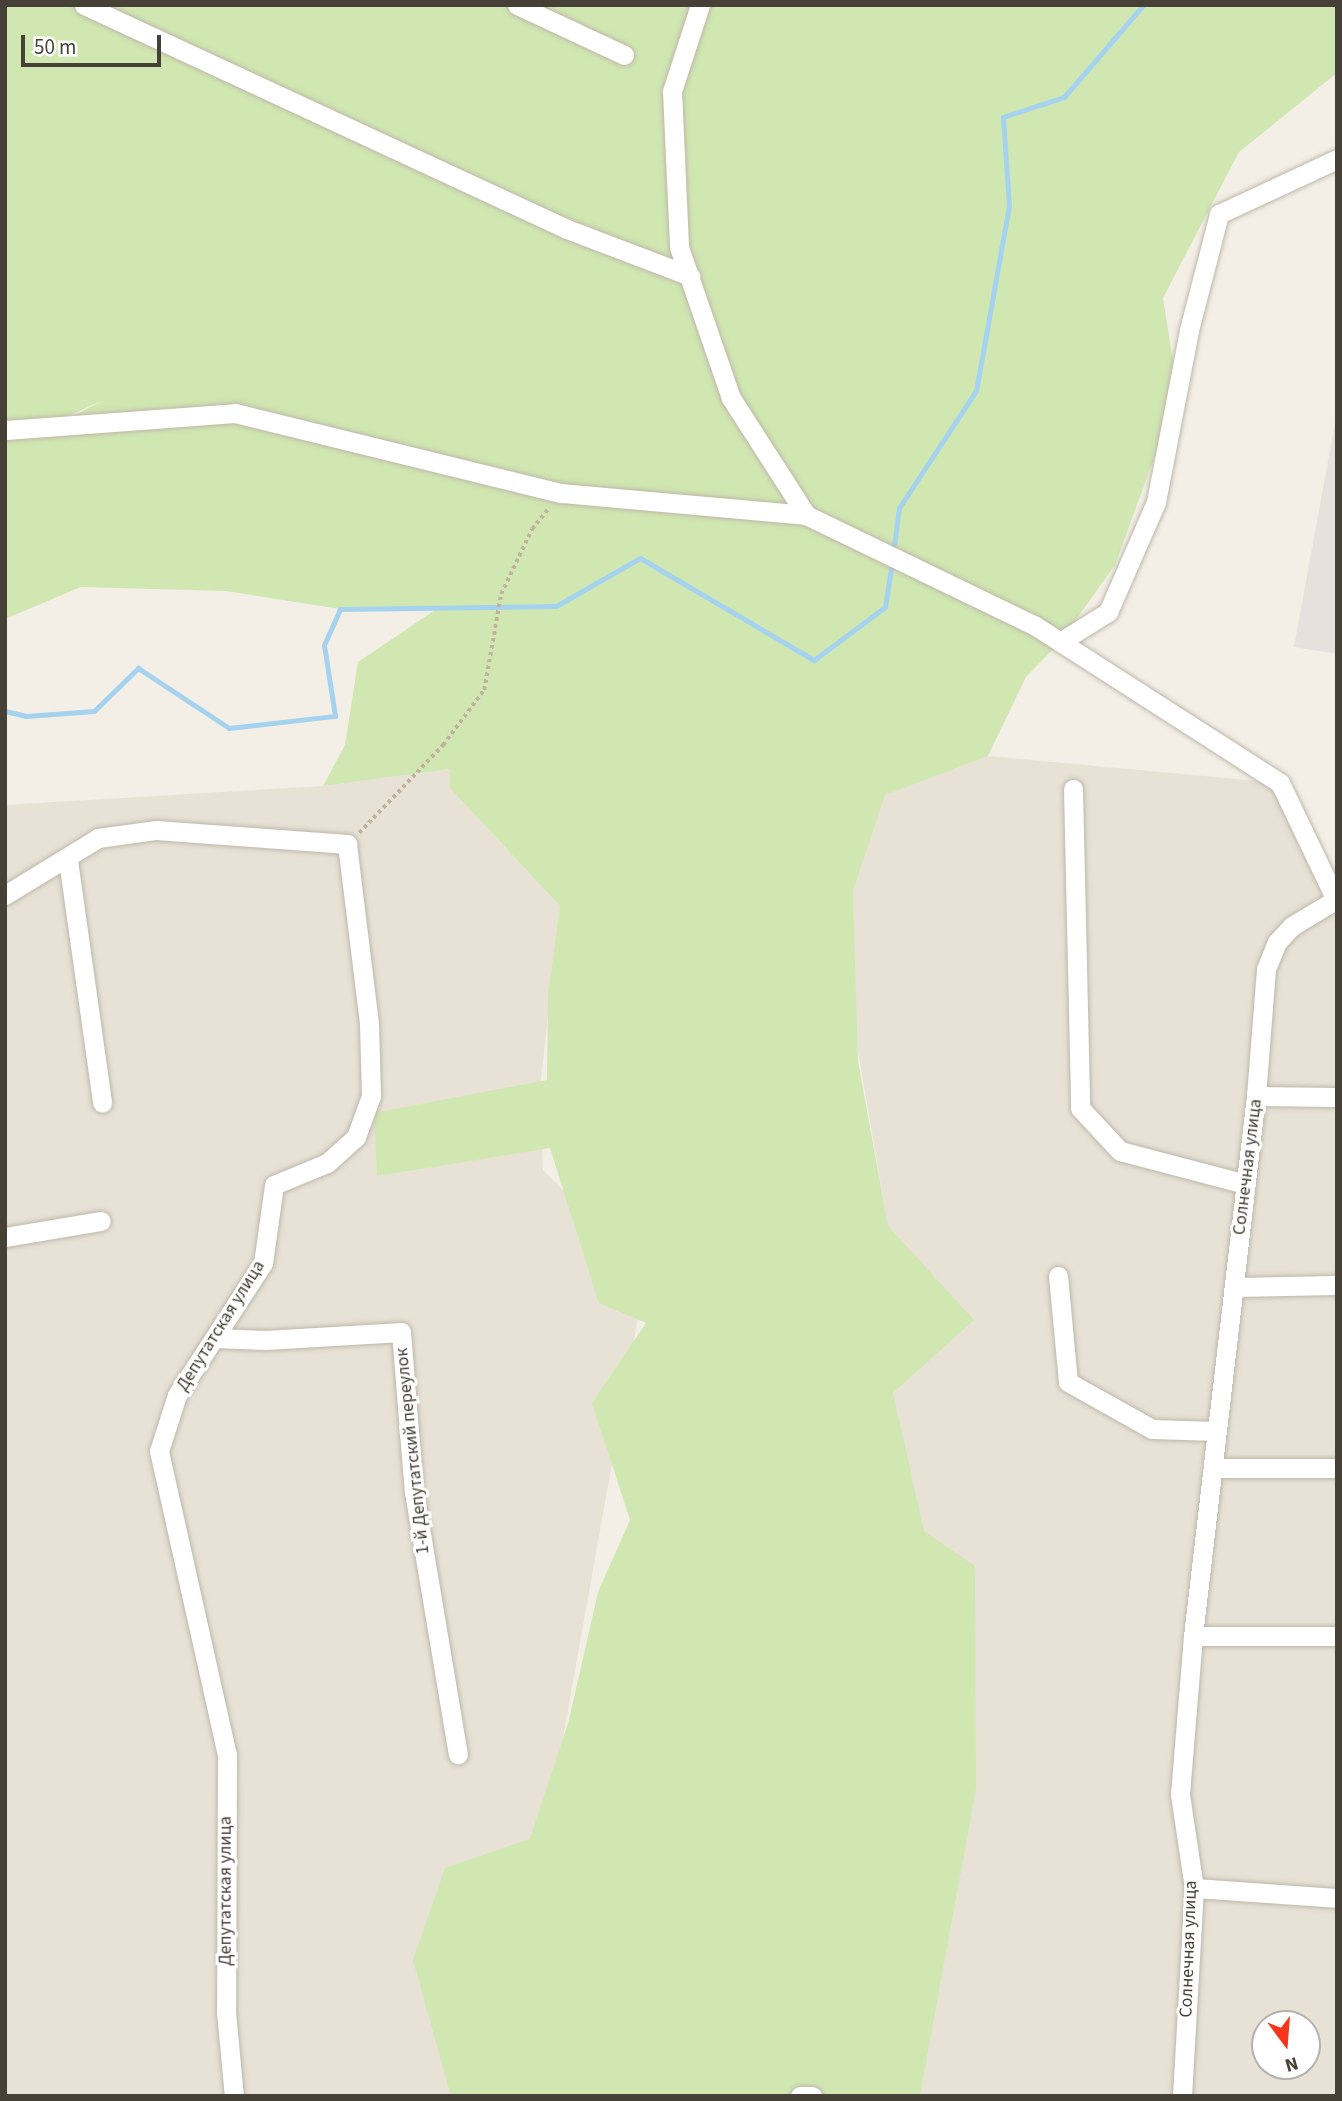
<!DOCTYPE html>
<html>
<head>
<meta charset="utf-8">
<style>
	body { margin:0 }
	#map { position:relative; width:1342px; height:2101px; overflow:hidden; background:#f3efe7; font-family:"Source Sans 3",sans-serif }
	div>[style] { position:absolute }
	.residential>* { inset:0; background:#e7e1d6 }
	.industrial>* { inset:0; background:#e6e1dc }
	.green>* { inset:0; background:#d0e7b1 }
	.stream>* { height:5px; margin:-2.5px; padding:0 2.5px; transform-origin:2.5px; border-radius:2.5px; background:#a5d3ef }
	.path>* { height:3.5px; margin-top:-1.75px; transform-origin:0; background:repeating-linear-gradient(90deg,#c0b29c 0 3.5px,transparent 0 7px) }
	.roads { filter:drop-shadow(0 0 2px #bfb7aa) drop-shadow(0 0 2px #bfb7aa) }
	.minor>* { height:19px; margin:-9.5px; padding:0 9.5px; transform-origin:9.5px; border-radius:9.5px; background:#fff }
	span { translate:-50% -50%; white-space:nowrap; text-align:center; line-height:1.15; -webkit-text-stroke:6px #fff; paint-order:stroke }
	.street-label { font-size:18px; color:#464036 }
	.frame { position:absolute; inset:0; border:7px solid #464036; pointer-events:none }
	.north { position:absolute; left:1251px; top:2010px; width:70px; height:70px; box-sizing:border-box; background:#fff; border:2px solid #b5b3af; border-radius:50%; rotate:164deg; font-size:19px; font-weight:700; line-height:28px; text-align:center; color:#464036 }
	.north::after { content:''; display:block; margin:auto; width:24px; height:32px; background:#f5361d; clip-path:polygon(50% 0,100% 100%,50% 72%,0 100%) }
	.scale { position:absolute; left:21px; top:35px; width:140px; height:32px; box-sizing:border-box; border:4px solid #464036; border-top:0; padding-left:9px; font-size:21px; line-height:24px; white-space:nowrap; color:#464036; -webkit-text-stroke:5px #fff; paint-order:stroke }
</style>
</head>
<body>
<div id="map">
	<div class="residential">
		<div style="clip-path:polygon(evenodd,988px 756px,1280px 783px,1337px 899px,1337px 2096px,920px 2096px,976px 1790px,893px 1393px,973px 1320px,888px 1227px,857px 1045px,853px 891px,885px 794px,988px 756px,1265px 2024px,1307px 2024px,1307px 2066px,1265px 2066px,1265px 2024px)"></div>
		<div style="clip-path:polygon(450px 769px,450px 788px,560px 906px,540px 1089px,543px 1170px,646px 1273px,499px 2096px,5px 2096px,5px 805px,323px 786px)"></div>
	</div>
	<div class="industrial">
		<div style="clip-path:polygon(1337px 412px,1337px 654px,1294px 647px)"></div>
	</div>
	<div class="green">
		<div style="clip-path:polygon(5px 5px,1337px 5px,1337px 73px,1239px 152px,1163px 298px,1178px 393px,1115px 565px,1060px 642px,1026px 677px,988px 756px,885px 795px,853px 891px,858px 1061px,888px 1226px,974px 1320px,893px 1393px,924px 1531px,975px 1566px,976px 1790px,920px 2096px,451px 2096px,413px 1960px,445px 1868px,530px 1839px,569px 1720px,598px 1592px,630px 1520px,592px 1403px,646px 1323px,599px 1303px,550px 1148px,377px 1176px,374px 1113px,547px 1080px,548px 997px,560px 906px,450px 788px,450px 769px,323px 786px,345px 745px,358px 662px,435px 610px,340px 609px,226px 591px,81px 587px,5px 619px,5px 425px,51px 427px,104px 400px,56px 421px,5px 421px)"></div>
	</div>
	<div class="stream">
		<div style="left:893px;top:553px;width:45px;rotate:-82.4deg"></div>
		<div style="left:899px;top:508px;width:140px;rotate:-56.7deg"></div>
		<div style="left:976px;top:391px;width:188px;rotate:-79.9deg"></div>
		<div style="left:1009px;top:206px;width:89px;rotate:-93.9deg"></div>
		<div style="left:1003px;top:117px;width:64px;rotate:-18.2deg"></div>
		<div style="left:1064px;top:97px;width:121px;rotate:-49.3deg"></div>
		<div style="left:5px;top:711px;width:22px;rotate:13deg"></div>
		<div style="left:26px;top:716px;width:68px;rotate:-4.2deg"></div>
		<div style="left:94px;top:711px;width:62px;rotate:-44.3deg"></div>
		<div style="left:138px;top:668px;width:109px;rotate:33.4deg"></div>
		<div style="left:229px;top:728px;width:107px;rotate:-6.5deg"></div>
		<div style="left:335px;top:716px;width:72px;rotate:-98.8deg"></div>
		<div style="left:324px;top:645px;width:39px;rotate:-66deg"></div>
		<div style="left:340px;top:609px;width:216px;rotate:-0.8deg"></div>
		<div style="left:556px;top:606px;width:97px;rotate:-29.7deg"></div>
		<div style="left:640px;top:558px;width:202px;rotate:30.4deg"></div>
		<div style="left:814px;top:660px;width:89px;rotate:-36.7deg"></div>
		<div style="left:885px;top:607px;width:46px;rotate:-81.2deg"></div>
	</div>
	<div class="path">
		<div style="left:359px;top:833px;width:122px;rotate:-46.3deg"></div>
		<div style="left:443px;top:745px;width:69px;rotate:-53.3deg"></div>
		<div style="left:484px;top:690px;width:97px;rotate:-80deg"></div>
		<div style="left:501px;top:594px;width:72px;rotate:-64.5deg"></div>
		<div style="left:532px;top:529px;width:28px;rotate:-51deg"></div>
	</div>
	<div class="roads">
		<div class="minor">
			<div style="left:84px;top:5px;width:532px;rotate:24.88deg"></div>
			<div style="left:567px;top:229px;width:132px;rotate:20.9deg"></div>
			<div style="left:517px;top:5px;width:118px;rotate:25deg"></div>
			<div style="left:700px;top:5px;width:90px;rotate:108deg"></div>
			<div style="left:672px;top:91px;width:156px;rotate:87.4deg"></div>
			<div style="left:679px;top:247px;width:160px;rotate:71deg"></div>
			<div style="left:731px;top:398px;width:139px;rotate:57.3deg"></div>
			<div style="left:5px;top:430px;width:231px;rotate:-4.2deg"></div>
			<div style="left:235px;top:413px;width:336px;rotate:13.8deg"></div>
			<div style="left:561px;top:493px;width:246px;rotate:5.1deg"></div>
			<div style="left:806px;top:515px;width:253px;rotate:25.8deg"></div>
			<div style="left:1034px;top:625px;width:292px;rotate:32.7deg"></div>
			<div style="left:1280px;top:783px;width:130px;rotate:64.4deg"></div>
			<div style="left:1060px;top:642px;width:57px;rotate:-32deg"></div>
			<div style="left:1108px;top:612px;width:120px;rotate:-66.4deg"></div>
			<div style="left:1156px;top:502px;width:175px;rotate:-79.1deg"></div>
			<div style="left:1189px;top:330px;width:120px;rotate:-75.5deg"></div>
			<div style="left:1219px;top:214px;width:130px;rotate:-25deg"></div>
			<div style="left:1073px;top:789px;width:319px;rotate:88.7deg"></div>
			<div style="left:1080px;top:1108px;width:59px;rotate:47.1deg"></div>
			<div style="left:1120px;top:1151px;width:130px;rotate:14.7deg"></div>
			<div style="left:68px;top:860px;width:245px;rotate:82deg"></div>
			<div style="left:5px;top:895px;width:109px;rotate:-31.5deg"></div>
			<div style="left:98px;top:838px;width:59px;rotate:-7.9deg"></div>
			<div style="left:156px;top:830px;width:192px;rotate:4.2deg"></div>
			<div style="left:347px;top:844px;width:181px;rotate:83deg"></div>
			<div style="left:369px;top:1024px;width:72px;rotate:88.4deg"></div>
			<div style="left:371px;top:1096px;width:44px;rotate:110.1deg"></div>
			<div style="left:356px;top:1137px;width:39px;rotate:138deg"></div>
			<div style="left:327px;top:1163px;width:57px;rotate:157.5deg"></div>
			<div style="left:274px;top:1185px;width:79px;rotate:98deg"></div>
			<div style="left:263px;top:1263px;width:158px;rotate:123.1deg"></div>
			<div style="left:177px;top:1395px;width:59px;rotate:107.8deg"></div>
			<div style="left:159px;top:1451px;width:311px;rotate:77.4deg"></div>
			<div style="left:227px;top:1754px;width:258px;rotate:90.2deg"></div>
			<div style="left:226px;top:2012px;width:84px;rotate:84.6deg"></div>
			<div style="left:1256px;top:1096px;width:81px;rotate:0.7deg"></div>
			<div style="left:5px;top:1237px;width:97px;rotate:-9.5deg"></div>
			<div style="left:1058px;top:1276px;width:106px;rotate:84.6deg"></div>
			<div style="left:1068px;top:1382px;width:96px;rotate:29.2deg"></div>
			<div style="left:1152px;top:1429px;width:65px;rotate:1.8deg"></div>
			<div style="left:1234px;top:1287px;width:103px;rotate:-1.1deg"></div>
			<div style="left:215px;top:1338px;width:51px;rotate:2.2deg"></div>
			<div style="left:266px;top:1340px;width:135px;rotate:-3.4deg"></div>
			<div style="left:401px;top:1332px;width:161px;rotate:85.4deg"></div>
			<div style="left:414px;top:1492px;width:266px;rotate:80.5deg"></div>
			<div style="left:1213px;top:1468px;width:124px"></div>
			<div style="left:1193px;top:1636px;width:144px"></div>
			<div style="left:1194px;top:1888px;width:143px;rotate:4deg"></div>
			<div style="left:800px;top:2096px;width:12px"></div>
			<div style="left:1182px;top:2096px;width:208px;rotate:-86.7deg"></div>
			<div style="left:1194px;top:1888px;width:95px;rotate:-98.5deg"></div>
			<div style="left:1180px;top:1794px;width:159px;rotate:-85.3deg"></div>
			<div style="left:1193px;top:1636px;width:544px;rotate:-83.35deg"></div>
			<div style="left:1256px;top:1096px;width:127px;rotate:-85.5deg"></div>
			<div style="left:1266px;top:969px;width:29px;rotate:-68deg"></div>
			<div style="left:1277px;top:942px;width:22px;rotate:-47deg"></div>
			<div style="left:1292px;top:926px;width:52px;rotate:-31deg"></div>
		</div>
	</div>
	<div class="street-label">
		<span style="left:1248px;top:1167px;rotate:-83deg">Солнечная улица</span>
		<span style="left:221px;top:1326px;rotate:-58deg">Депутатская улица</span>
		<span style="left:413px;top:1451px;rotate:-96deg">1-й Депутатский переулок</span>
		<span style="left:226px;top:1891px;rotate:-90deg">Депутатская улица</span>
		<span style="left:1189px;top:1949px;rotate:-88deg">Солнечная улица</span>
	</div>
	<div class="frame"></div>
	<div class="north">N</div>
	<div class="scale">50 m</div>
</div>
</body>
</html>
